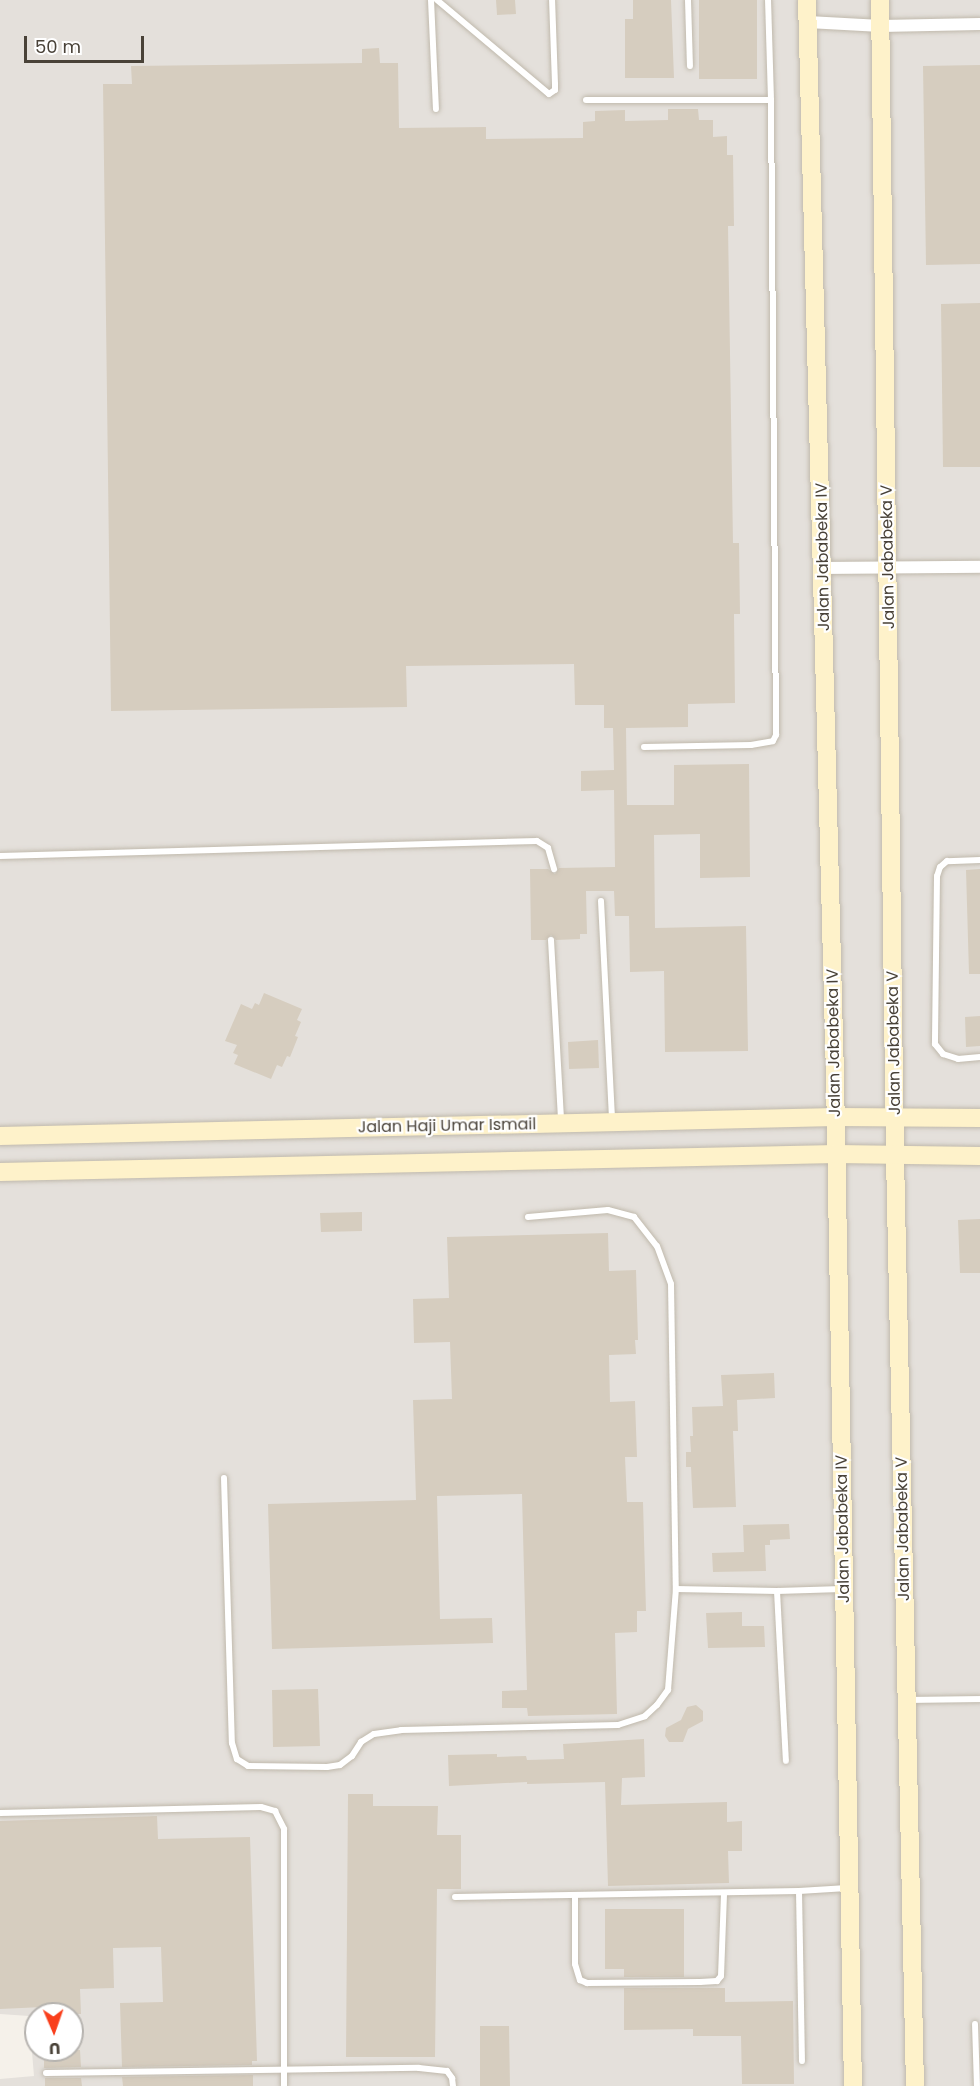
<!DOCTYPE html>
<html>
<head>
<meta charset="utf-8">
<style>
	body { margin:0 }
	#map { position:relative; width:980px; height:2086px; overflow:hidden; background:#f5f1ea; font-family:Poppins,sans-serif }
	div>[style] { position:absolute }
	.industrial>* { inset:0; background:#e4e0db }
	.building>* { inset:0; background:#d6cdbf }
	.roads { filter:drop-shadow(0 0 2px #c0b9ac) drop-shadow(0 0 2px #c0b9ac) }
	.lane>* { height:6px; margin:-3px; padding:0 3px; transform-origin:3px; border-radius:3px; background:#fff }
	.street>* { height:12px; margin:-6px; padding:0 6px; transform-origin:6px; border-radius:6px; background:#fff }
	.secondary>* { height:18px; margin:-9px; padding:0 9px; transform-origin:9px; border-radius:9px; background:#fef2ca }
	span { translate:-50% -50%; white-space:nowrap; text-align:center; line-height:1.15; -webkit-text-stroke:4.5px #fff; paint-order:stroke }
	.street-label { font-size:16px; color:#494238 }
	.north { position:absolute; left:24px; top:2002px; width:60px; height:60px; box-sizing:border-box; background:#fff; border:2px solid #b6b3af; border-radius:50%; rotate:178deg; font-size:16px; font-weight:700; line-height:24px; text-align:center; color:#494238 }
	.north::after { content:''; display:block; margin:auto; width:21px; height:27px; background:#f93f1c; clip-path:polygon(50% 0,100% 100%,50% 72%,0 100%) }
	.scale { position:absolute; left:24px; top:36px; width:120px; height:27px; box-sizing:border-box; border:3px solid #494238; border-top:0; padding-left:8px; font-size:18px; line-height:21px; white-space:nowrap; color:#494238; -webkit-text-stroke:4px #fff; paint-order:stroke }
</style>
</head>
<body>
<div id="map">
	<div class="industrial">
		<div style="clip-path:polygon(evenodd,0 0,980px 0,980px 2086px,0 2086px,0 2079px,34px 2076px,29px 2016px,0 2014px,0 0,36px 2014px,72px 2014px,72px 2050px,36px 2050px,36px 2014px)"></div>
	</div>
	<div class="building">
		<div style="clip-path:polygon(496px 0,515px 0,516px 14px,497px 15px)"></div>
		<div style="clip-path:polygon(633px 0,671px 0,674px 78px,625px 78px,625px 19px,633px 19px)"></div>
		<div style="clip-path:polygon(699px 0,757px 0,757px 79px,699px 79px)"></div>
		<div style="clip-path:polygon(379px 48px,380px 63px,398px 63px,399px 128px,486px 127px,486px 139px,583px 138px,583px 122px,595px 121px,595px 111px,625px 110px,625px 121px,668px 120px,668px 109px,698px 109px,699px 120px,713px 120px,713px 137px,727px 136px,727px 155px,733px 155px,734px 226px,728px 226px,733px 543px,739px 543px,740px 614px,734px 614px,735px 703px,688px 704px,688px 727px,626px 728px,627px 805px,674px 805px,674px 765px,749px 764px,750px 877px,700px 878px,700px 834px,654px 835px,655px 928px,746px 926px,748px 1051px,665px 1052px,664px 971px,630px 972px,629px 916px,615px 916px,614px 891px,586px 891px,587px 934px,580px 934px,580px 939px,556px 940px,551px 935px,546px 940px,531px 940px,530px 869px,548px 869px,555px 874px,559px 868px,615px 867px,614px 790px,581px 791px,581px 771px,614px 770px,613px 728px,604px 728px,604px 705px,575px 705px,574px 664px,406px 666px,407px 707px,111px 711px,103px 84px,132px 84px,131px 66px,362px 63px,362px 49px)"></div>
		<div style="clip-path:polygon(980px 65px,980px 264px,926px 265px,923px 66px)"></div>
		<div style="clip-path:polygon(980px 303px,980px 467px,943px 467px,941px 304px)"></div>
		<div style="clip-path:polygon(980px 869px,980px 974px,969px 974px,966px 870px)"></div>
		<div style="clip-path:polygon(264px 993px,302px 1009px,297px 1020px,301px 1022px,295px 1036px,298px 1037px,290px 1057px,287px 1056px,282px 1067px,277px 1065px,271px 1079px,234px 1064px,238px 1055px,233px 1053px,237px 1045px,225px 1041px,241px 1004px,252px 1009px,255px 1003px,259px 1005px)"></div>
		<div style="clip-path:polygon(980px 1016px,980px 1046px,966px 1047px,965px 1017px)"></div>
		<div style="clip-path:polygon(598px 1040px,599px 1068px,569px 1069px,568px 1042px)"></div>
		<div style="clip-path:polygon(362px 1212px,362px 1231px,321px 1232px,320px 1213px)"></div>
		<div style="clip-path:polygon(980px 1219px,980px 1273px,960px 1273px,958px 1220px)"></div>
		<div style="clip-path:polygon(608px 1233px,609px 1271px,636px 1270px,638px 1340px,635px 1340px,636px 1354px,609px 1355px,610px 1402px,635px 1401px,637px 1457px,625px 1457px,627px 1502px,643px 1502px,646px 1611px,637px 1611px,637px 1632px,615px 1633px,617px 1714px,528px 1716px,527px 1708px,502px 1708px,502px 1691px,527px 1690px,522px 1494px,437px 1496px,440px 1619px,492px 1618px,493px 1643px,272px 1649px,268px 1504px,416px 1500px,413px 1400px,452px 1399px,450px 1342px,414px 1343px,413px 1299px,449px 1298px,447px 1237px)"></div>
		<div style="clip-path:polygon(774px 1373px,775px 1398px,737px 1400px,738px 1431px,733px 1431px,736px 1507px,693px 1508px,691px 1467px,686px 1467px,686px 1452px,691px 1452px,690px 1436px,693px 1436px,692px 1407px,723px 1406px,721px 1375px)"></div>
		<div style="clip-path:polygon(789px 1524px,790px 1539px,770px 1540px,770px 1545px,765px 1545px,766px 1571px,713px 1572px,712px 1553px,744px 1552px,743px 1525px)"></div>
		<div style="clip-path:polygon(742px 1612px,742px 1626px,764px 1626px,765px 1647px,708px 1648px,706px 1613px)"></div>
		<div style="clip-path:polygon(318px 1689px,320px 1746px,273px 1747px,272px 1690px)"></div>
		<div style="clip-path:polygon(696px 1705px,703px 1711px,703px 1721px,688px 1729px,683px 1742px,669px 1742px,665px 1736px,666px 1728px,681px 1720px,687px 1707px)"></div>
		<div style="clip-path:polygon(644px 1739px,645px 1777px,622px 1778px,621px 1805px,727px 1802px,727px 1822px,742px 1821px,742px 1851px,728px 1851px,729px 1883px,608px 1886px,605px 1782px,527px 1784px,527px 1782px,449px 1786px,448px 1755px,497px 1754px,497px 1757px,526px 1756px,527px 1760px,564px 1759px,563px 1744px)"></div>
		<div style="clip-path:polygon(348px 1794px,373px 1794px,373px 1806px,438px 1806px,437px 1835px,461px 1835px,461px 1889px,437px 1889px,435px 2057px,346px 2057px)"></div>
		<div style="clip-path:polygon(157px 1816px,158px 1839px,250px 1837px,257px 2061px,252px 2061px,252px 2065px,122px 2067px,120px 2003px,163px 2002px,161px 1947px,113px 1948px,114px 1988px,80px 1989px,81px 2014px,43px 2014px,43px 2007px,0 2009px,0 1821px)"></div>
		<div style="clip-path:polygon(605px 1909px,684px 1909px,684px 1977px,624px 1977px,624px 1969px,605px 1969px)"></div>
		<div style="clip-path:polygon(624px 1988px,725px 1988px,725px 2002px,793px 2001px,794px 2084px,742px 2084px,741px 2036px,693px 2036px,693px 2029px,624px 2030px)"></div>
		<div style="clip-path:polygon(480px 2026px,509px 2026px,510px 2086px,480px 2086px)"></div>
		<div style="clip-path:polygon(44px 2050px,80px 2050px,81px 2067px,44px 2068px)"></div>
		<div style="clip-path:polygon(253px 2075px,253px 2086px,123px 2086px,122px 2077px)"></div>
		<div style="clip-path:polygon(45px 2078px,81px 2078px,82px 2086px,45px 2086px)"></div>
	</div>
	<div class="roads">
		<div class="lane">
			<div style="left:431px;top:0;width:109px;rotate:87.4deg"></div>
			<div style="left:437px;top:0;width:146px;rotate:40deg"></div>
			<div style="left:549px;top:94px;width:7px;rotate:-34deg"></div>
			<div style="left:555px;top:90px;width:6px;rotate:-90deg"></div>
			<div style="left:555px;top:84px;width:84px;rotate:-92deg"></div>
			<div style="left:688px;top:0;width:66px;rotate:88.3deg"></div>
			<div style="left:586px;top:100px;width:185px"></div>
			<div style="left:771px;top:100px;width:100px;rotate:-91.7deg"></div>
			<div style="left:644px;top:747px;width:107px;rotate:-1.1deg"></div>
			<div style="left:751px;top:745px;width:22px;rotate:-10deg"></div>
			<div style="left:773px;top:741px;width:7px;rotate:-63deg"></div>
			<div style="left:776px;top:735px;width:635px;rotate:-90.45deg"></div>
			<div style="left:0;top:856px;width:537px;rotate:-1.6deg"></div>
			<div style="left:537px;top:841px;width:13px;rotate:32deg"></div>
			<div style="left:548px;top:848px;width:22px;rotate:74deg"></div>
			<div style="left:980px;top:860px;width:33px;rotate:178deg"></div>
			<div style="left:947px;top:861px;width:9px;rotate:139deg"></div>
			<div style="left:940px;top:867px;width:9px;rotate:108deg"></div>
			<div style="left:937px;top:876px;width:168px;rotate:90.7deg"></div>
			<div style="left:935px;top:1044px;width:13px;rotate:51deg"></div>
			<div style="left:943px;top:1054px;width:16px;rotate:18deg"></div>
			<div style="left:958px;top:1059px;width:22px;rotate:-5deg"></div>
			<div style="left:601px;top:901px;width:220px;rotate:87.1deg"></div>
			<div style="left:551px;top:940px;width:180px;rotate:86.8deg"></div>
			<div style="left:528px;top:1217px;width:80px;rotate:-5deg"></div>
			<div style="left:608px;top:1210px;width:27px;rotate:15deg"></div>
			<div style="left:634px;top:1217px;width:37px;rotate:52deg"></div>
			<div style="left:657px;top:1246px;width:40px;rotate:69.8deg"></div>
			<div style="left:671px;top:1284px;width:305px;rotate:89.1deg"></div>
			<div style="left:676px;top:1589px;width:101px;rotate:1.1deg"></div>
			<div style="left:777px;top:1591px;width:65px;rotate:-1.8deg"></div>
			<div style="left:224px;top:1478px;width:265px;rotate:88.3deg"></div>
			<div style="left:232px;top:1743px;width:17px;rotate:73deg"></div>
			<div style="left:237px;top:1759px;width:13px;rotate:32deg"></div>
			<div style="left:248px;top:1766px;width:79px;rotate:0.7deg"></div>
			<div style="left:327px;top:1767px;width:13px;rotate:-9deg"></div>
			<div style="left:340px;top:1765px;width:15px;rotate:-37deg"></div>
			<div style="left:352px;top:1756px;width:17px;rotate:-57deg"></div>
			<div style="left:361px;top:1742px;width:15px;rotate:-32deg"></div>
			<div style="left:374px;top:1734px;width:27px;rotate:-8deg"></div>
			<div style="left:401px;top:1730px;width:217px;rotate:-1.3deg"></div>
			<div style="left:618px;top:1725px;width:28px;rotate:-18deg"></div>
			<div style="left:645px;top:1716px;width:16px;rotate:-43deg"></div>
			<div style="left:657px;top:1705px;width:19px;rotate:-54deg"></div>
			<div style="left:668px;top:1690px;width:101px;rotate:-85.5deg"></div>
			<div style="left:777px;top:1591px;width:170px;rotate:87deg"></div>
			<div style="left:910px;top:1700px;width:70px;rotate:-0.8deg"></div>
			<div style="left:0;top:1813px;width:261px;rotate:-1.3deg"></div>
			<div style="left:261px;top:1807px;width:15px;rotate:16deg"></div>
			<div style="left:275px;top:1811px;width:20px;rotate:63deg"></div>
			<div style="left:284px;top:1829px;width:257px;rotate:90deg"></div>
			<div style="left:799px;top:1891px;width:170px;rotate:89deg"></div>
			<div style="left:575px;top:1895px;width:69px;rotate:90deg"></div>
			<div style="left:575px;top:1964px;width:17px;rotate:73deg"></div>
			<div style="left:580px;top:1980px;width:8px;rotate:23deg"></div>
			<div style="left:587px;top:1983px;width:113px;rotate:-0.5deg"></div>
			<div style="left:700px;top:1982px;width:17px;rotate:-3deg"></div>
			<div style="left:717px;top:1981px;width:6px;rotate:-51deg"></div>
			<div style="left:721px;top:1976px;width:83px;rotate:-87.9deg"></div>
			<div style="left:455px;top:1897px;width:344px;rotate:-1deg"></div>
			<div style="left:799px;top:1891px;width:48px;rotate:-3.6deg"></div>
			<div style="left:975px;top:2024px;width:62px;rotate:88.2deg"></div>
			<div style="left:46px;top:2073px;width:373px;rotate:-0.8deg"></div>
			<div style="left:419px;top:2068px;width:28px;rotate:6deg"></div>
			<div style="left:447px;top:2071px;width:9px;rotate:54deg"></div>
			<div style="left:452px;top:2078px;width:8px;rotate:83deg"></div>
		</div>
		<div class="street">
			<div style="left:808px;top:22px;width:73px;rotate:3.1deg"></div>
			<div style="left:881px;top:26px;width:99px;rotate:-1.2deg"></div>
			<div style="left:824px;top:568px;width:156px;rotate:-0.4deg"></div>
		</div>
		<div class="secondary">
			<div style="left:807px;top:0;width:1077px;rotate:88.51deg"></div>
			<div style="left:835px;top:1077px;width:1009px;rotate:88.98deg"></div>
			<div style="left:880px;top:0;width:1156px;rotate:89.26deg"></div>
			<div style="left:895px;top:1156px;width:930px;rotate:88.77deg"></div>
			<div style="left:0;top:1136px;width:836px;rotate:-1.3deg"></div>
			<div style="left:836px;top:1117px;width:144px;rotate:0.4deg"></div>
			<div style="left:0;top:1172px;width:836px;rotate:-1.23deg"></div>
			<div style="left:836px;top:1154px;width:144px;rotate:0.8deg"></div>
		</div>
	</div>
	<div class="street-label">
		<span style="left:823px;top:557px;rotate:-91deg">Jalan Jababeka IV</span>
		<span style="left:888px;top:557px;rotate:-91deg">Jalan Jababeka V</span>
		<span style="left:834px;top:1043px;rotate:-91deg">Jalan Jababeka IV</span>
		<span style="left:894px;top:1043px;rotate:-91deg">Jalan Jababeka V</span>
		<span style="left:447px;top:1126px;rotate:-1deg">Jalan Haji Umar Ismail</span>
		<span style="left:843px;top:1529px;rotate:-91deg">Jalan Jababeka IV</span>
		<span style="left:903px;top:1529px;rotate:-91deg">Jalan Jababeka V</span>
	</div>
	<div class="north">U</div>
	<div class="scale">50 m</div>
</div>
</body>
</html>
